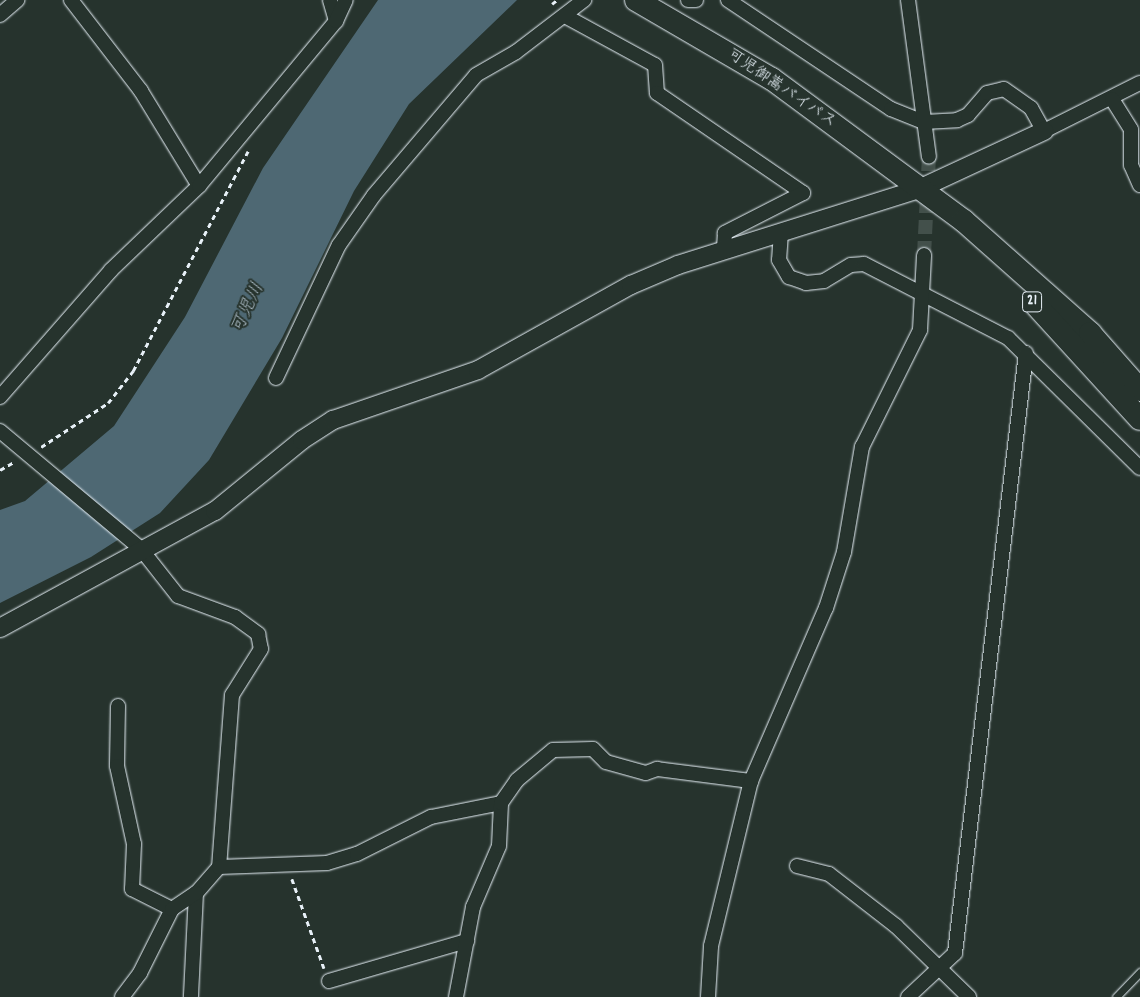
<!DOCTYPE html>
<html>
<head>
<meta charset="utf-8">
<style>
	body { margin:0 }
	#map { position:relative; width:1140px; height:997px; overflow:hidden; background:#26332d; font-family:Dekko,"Klee One",sans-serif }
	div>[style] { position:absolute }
	.water>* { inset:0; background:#4e6873 }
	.minor-tunnel>* { height:14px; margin-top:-7px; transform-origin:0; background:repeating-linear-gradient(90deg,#43504b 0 14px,transparent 0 21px) }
	.path>* { height:2.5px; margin-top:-1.25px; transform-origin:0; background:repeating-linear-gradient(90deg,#e8f1f8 0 5px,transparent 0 9px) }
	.roads { filter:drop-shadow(0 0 1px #e8f1f8) drop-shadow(0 0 1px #e8f1f8) }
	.service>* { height:7px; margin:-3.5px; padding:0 3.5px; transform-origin:3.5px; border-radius:3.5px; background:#26332d }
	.minor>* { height:14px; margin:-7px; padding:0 7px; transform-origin:7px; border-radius:7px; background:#26332d }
	.tertiary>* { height:18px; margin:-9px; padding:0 9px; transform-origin:9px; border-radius:9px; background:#26332d }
	.trunk>* { height:22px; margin:-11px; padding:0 11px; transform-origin:11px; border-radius:11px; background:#26332d }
	span { translate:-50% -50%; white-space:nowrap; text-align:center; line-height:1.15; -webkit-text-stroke:4px #26332d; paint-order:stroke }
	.shield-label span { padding:1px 4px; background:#26332d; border:1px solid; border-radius:4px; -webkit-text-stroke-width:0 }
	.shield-label { font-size:15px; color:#e8f1f8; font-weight:700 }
	.street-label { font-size:16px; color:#e8f1f8 }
	.water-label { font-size:18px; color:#aabac3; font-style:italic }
</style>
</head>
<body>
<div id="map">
	<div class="water">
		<div style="clip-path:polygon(378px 0,517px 0,409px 104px,354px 191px,282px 338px,209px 460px,160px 513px,91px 557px,0 603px,0 510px,25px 501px,114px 426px,185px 317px,263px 168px)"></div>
	</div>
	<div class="minor-tunnel">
		<div style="left:924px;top:255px;width:98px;rotate:-87.1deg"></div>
	</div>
	<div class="path">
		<div style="left:552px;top:4px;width:6px;rotate:-39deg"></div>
		<div style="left:41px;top:447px;width:80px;rotate:-33.3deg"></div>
		<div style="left:108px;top:403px;width:41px;rotate:-52deg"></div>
		<div style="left:133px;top:371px;width:248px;rotate:-62.4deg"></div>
		<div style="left:0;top:470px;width:16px;rotate:-30deg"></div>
		<div style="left:292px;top:879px;width:95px;rotate:70.2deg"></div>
	</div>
	<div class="roads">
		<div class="service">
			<div style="left:1116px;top:997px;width:35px;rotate:-46deg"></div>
		</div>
		<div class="minor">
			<div style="left:71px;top:0;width:115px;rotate:52.4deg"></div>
			<div style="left:141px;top:91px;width:111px;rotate:58.6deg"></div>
			<div style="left:330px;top:0;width:22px;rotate:74deg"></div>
			<div style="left:688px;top:0;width:8px"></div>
			<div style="left:728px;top:0;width:196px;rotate:33.8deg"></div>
			<div style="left:891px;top:109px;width:35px;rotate:22deg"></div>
			<div style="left:924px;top:122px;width:33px;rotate:-3deg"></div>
			<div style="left:957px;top:120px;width:12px;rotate:-24deg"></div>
			<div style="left:968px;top:115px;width:29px;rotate:-49deg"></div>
			<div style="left:987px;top:93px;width:17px;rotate:-13deg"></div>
			<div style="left:1004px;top:89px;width:33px;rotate:35deg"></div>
			<div style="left:1031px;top:108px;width:26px;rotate:61deg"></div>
			<div style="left:1044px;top:131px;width:107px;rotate:-26.6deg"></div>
			<div style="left:908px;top:0;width:158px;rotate:82.4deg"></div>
			<div style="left:0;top:15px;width:23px;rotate:-41deg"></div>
			<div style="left:565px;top:16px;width:102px;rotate:28.6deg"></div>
			<div style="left:655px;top:65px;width:28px;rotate:86deg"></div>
			<div style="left:657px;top:93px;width:177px;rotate:34.4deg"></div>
			<div style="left:803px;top:193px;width:88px;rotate:152.9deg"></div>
			<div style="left:725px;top:233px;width:16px;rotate:94deg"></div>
			<div style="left:1112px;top:99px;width:36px;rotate:58deg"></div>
			<div style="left:1131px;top:130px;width:35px;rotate:90deg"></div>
			<div style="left:1131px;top:165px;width:22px;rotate:66deg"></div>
			<div style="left:781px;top:232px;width:28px;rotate:94deg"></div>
			<div style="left:779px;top:260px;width:20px;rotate:60deg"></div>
			<div style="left:789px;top:277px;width:18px;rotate:19deg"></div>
			<div style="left:806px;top:283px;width:18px;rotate:-6deg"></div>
			<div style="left:824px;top:281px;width:31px;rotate:-31deg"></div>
			<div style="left:851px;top:265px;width:13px;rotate:-4deg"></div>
			<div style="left:864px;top:264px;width:162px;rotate:27.2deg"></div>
			<div style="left:1008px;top:338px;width:185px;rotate:44.6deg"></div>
			<div style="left:276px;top:378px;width:147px;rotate:-64.7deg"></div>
			<div style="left:339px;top:245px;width:61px;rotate:-55deg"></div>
			<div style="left:374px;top:195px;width:157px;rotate:-49.6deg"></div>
			<div style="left:476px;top:75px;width:46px;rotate:-29.9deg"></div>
			<div style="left:516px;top:52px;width:86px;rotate:-37.4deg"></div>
			<div style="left:0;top:397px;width:169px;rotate:-48.8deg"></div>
			<div style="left:111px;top:270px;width:122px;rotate:-43.7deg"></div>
			<div style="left:199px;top:186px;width:214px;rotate:-50.3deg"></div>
			<div style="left:336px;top:21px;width:23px;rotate:-65deg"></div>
			<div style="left:0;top:431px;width:184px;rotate:39.9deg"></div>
			<div style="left:141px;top:549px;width:60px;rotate:51.8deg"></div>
			<div style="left:178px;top:596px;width:61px;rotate:20.2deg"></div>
			<div style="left:235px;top:617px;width:29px;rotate:36deg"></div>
			<div style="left:258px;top:634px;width:15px;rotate:79deg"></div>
			<div style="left:261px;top:649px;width:54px;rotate:122.2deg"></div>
			<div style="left:232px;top:695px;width:172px;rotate:94.3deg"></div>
			<div style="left:219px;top:867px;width:35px;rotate:131deg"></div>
			<div style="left:196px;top:893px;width:104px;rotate:92.8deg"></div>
			<div style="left:118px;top:706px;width:60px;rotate:91deg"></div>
			<div style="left:117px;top:766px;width:80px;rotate:77.7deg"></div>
			<div style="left:134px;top:844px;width:45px;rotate:92.5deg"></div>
			<div style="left:132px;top:889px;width:45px;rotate:26.6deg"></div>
			<div style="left:797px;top:866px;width:33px;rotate:14deg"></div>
			<div style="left:829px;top:874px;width:85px;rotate:37.8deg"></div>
			<div style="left:896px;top:926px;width:102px;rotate:44.2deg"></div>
			<div style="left:219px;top:867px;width:108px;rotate:-2.1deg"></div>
			<div style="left:327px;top:863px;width:31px;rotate:-17deg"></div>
			<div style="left:357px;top:854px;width:83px;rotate:-26.6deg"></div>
			<div style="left:431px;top:817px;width:71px;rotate:-11.3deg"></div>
			<div style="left:329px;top:981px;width:144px;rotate:-16.2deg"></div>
			<div style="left:122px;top:997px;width:30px;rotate:-53deg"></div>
			<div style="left:140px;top:973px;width:72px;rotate:-63.4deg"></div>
			<div style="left:172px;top:909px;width:29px;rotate:-34deg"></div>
			<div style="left:456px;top:997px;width:92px;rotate:-79.3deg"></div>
			<div style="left:473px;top:907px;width:66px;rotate:-66.9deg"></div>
			<div style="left:499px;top:846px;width:43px;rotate:-87.3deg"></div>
			<div style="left:501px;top:803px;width:28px;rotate:-55deg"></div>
			<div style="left:517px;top:780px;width:47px;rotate:-39.8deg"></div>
			<div style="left:553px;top:750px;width:40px;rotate:-1.4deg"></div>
			<div style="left:593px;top:749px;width:18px;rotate:45deg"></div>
			<div style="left:606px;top:762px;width:41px;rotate:15.4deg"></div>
			<div style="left:646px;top:773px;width:12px;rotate:-20deg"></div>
			<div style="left:657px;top:769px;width:95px;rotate:7.3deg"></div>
			<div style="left:708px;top:997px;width:51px;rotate:-86.6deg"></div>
			<div style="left:711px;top:946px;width:170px;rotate:-76.4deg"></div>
			<div style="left:751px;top:781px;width:189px;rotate:-66.6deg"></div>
			<div style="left:826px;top:608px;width:59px;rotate:-72.2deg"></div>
			<div style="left:844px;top:552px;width:107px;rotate:-80.3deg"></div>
			<div style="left:862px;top:447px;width:131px;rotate:-63.6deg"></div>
			<div style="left:920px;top:330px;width:75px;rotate:-86.9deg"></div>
			<div style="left:908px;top:997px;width:64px;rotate:-43.1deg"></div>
			<div style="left:955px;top:953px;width:604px;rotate:-83.25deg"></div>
		</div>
		<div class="tertiary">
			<div style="left:0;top:628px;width:245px;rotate:-28.6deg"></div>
			<div style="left:215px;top:511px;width:112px;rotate:-39.2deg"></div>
			<div style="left:302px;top:440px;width:37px;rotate:-33deg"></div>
			<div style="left:333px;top:420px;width:153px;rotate:-19deg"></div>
			<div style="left:478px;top:370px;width:175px;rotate:-29.1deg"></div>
			<div style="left:631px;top:285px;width:51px;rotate:-23.1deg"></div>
			<div style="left:678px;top:265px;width:253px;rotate:-17.5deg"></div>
			<div style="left:919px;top:189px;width:138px;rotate:-24.9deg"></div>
		</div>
		<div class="trunk">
			<div style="left:636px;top:0;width:157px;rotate:30.2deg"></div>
			<div style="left:772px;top:79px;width:239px;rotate:36.5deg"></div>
			<div style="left:964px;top:221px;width:169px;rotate:41.6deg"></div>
			<div style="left:1090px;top:333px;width:76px;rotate:48.7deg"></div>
			<div style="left:1036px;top:305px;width:154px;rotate:47.6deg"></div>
		</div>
	</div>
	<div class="shield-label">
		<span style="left:1032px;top:302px">21</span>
	</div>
	<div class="street-label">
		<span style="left:781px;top:89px;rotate:34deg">可児御嵩バイパス</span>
	</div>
	<div class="water-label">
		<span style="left:249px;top:309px;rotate:-65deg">可児川</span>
	</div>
</div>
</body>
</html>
